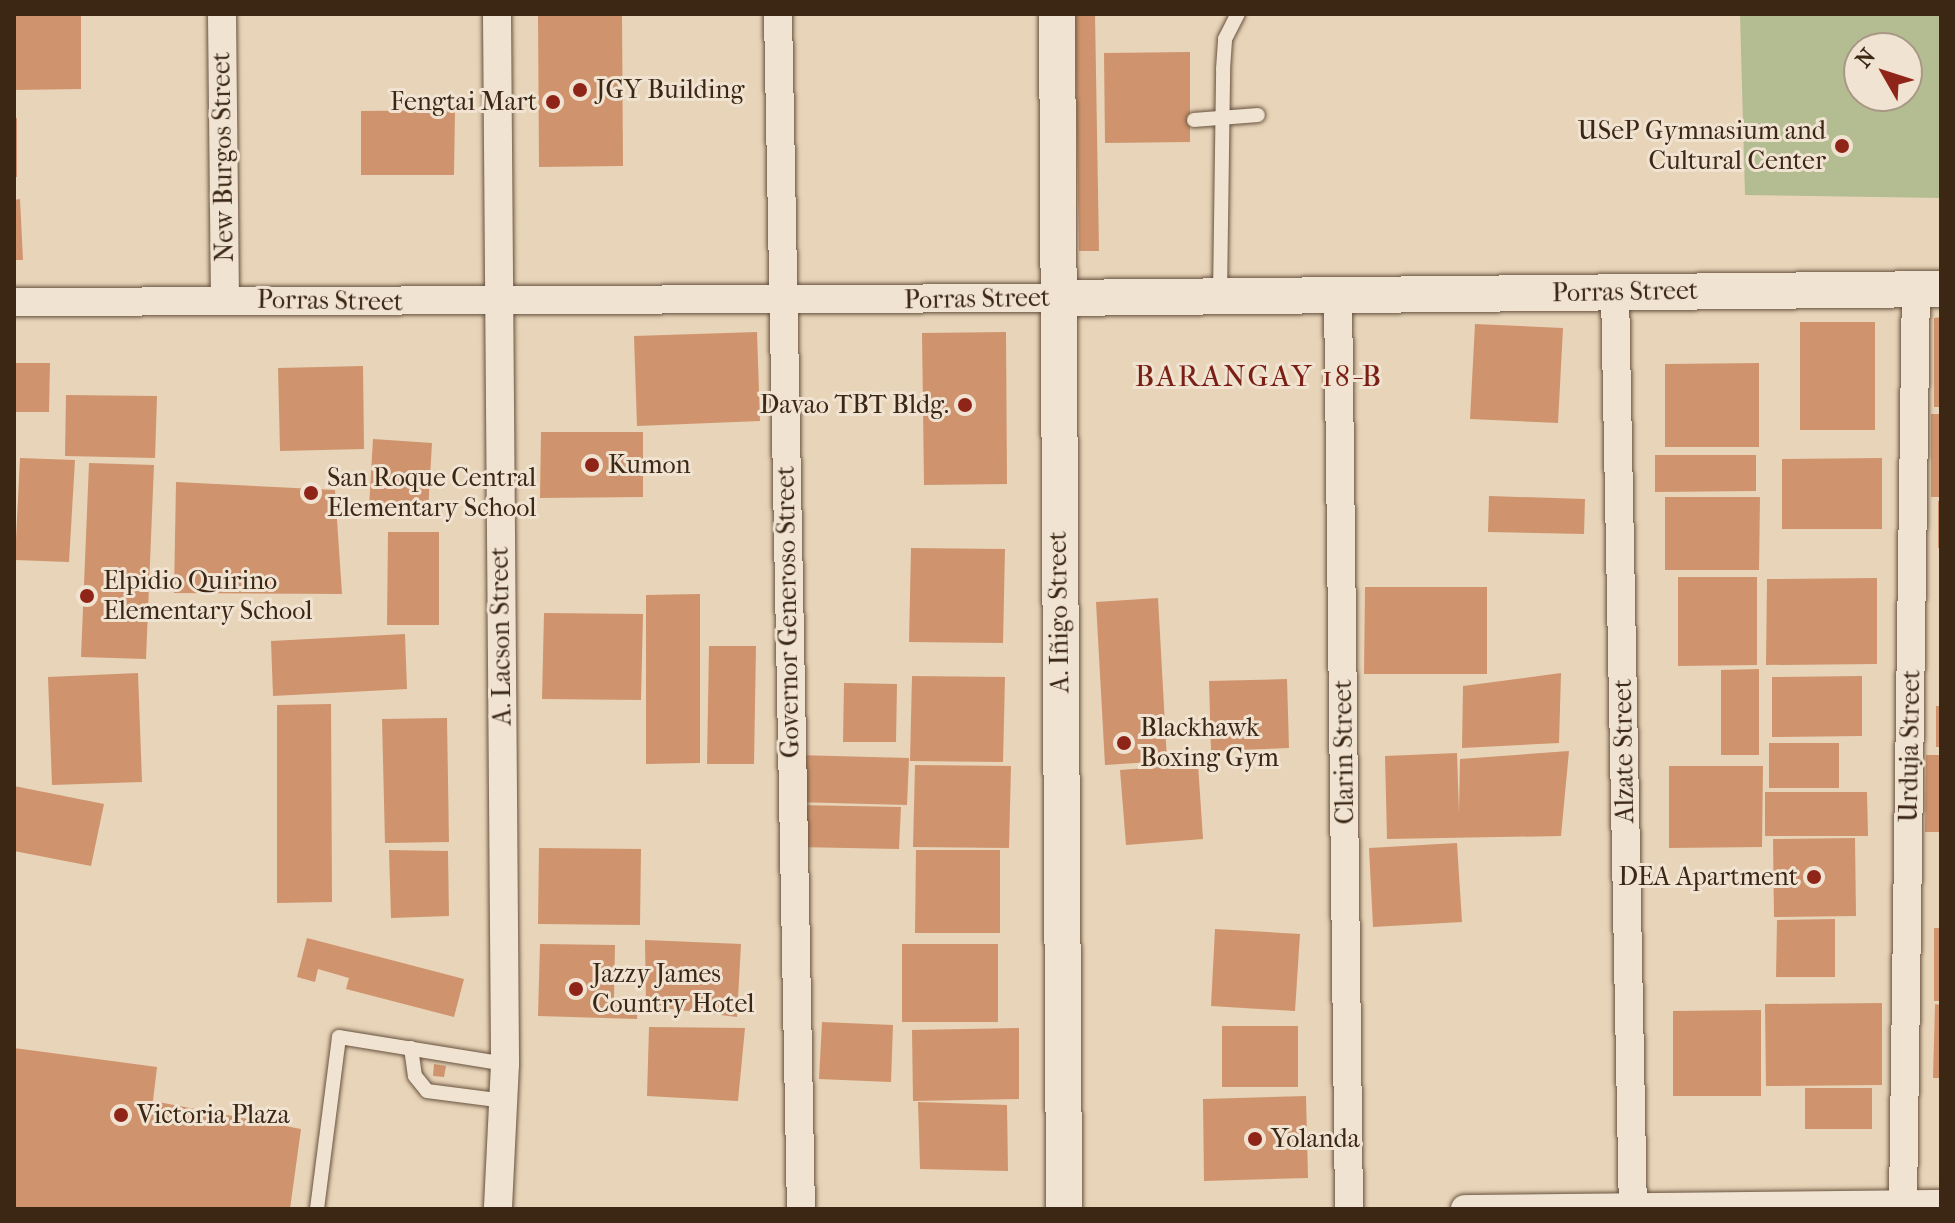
<!DOCTYPE html>
<html>
<head>
<meta charset="utf-8">
<style>
	body { margin:0 }
	#map { position:relative; width:1955px; height:1223px; overflow:hidden; background:#e8d4b8; font-family:"IM FELL French Canon",serif }
	div>[style] { position:absolute }
	.green>* { inset:0; background:#b3bd91 }
	.building>* { inset:0; background:#cf946e }
	.roads { filter:drop-shadow(0 0 2px #67523e) drop-shadow(0 0 2px #67523e) }
	.service>* { height:14px; margin:-7px; padding:0 7px; transform-origin:7px; border-radius:7px; background:#f0e3d1 }
	.minor>* { height:28px; margin:-14px; padding:0 14px; transform-origin:14px; border-radius:14px; background:#f0e3d1 }
	.tertiary>* { height:36px; margin:-18px; padding:0 18px; transform-origin:18px; border-radius:18px; background:#f0e3d1 }
	.dots>* { width:22px; height:22px; translate:-50% -50%; box-sizing:border-box; border:4px solid #f0e3d1; border-radius:50% }
	span { translate:-50% -50%; white-space:nowrap; text-align:center; line-height:1.15; -webkit-text-stroke:6px #f0e3d1; paint-order:stroke }
	.poi-label { font-size:26px; color:#3c2715 }
	.left { translate:0 -50%; text-align:left }
	.right { translate:-100% -50%; text-align:right }
	.street-label { font-size:26px; color:#3c2715 }
	.quarter-label { font-size:30px; color:#7a1f14; letter-spacing:2px }
	.frame { position:absolute; inset:0; border:16px solid #3c2715; pointer-events:none }
	.north { position:absolute; left:1843px; top:32px; width:80px; height:80px; box-sizing:border-box; background:#f0e3d1; border:2px solid #a89886; border-radius:50%; rotate:309deg; font-size:22px; font-weight:700; line-height:32px; text-align:center; color:#3c2715 }
	.north::after { content:''; display:block; margin:auto; width:28px; height:36px; background:#8f2418; clip-path:polygon(50% 0,100% 100%,50% 72%,0 100%) }
</style>
</head>
<body>
<div id="map">
	<div class="green">
		<div style="clip-path:polygon(evenodd,1740px 14px,1941px 14px,1941px 198px,1745px 195px,1740px 14px,1859px 48px,1907px 48px,1907px 96px,1859px 96px,1859px 48px)"></div>
	</div>
	<div class="building">
		<div style="clip-path:polygon(14px 14px,81px 14px,81px 89px,14px 90px)"></div>
		<div style="clip-path:polygon(538px 14px,622px 14px,623px 166px,539px 167px)"></div>
		<div style="clip-path:polygon(1075px 14px,1095px 14px,1099px 251px,1079px 251px)"></div>
		<div style="clip-path:polygon(1190px 52px,1190px 142px,1105px 143px,1104px 53px)"></div>
		<div style="clip-path:polygon(455px 110px,454px 175px,361px 175px,361px 111px)"></div>
		<div style="clip-path:polygon(14px 118px,17px 118px,17px 177px,14px 177px)"></div>
		<div style="clip-path:polygon(20px 199px,23px 260px,14px 260px,14px 200px)"></div>
		<div style="clip-path:polygon(1941px 317px,1941px 407px,1934px 407px,1934px 318px)"></div>
		<div style="clip-path:polygon(1800px 322px,1875px 322px,1875px 430px,1800px 430px)"></div>
		<div style="clip-path:polygon(1475px 324px,1563px 328px,1558px 423px,1470px 419px)"></div>
		<div style="clip-path:polygon(757px 332px,760px 421px,637px 426px,634px 336px)"></div>
		<div style="clip-path:polygon(1006px 332px,1007px 484px,924px 485px,922px 333px)"></div>
		<div style="clip-path:polygon(14px 363px,50px 363px,49px 412px,14px 412px)"></div>
		<div style="clip-path:polygon(1759px 363px,1759px 447px,1665px 447px,1665px 364px)"></div>
		<div style="clip-path:polygon(363px 366px,364px 449px,280px 451px,278px 368px)"></div>
		<div style="clip-path:polygon(66px 395px,157px 396px,155px 458px,65px 456px)"></div>
		<div style="clip-path:polygon(1931px 414px,1941px 414px,1941px 497px,1931px 497px)"></div>
		<div style="clip-path:polygon(541px 432px,643px 432px,643px 497px,540px 498px)"></div>
		<div style="clip-path:polygon(373px 439px,432px 443px,428px 512px,369px 508px)"></div>
		<div style="clip-path:polygon(1655px 455px,1756px 455px,1756px 491px,1655px 492px)"></div>
		<div style="clip-path:polygon(20px 458px,75px 460px,69px 562px,15px 560px)"></div>
		<div style="clip-path:polygon(1882px 458px,1882px 529px,1782px 529px,1782px 459px)"></div>
		<div style="clip-path:polygon(89px 463px,154px 465px,146px 659px,81px 657px)"></div>
		<div style="clip-path:polygon(176px 482px,335px 490px,342px 594px,174px 593px)"></div>
		<div style="clip-path:polygon(1489px 496px,1585px 499px,1584px 534px,1488px 532px)"></div>
		<div style="clip-path:polygon(1665px 497px,1760px 497px,1759px 570px,1665px 570px)"></div>
		<div style="clip-path:polygon(1938px 501px,1941px 501px,1941px 548px,1938px 548px)"></div>
		<div style="clip-path:polygon(388px 532px,439px 532px,439px 625px,387px 625px)"></div>
		<div style="clip-path:polygon(911px 548px,1005px 549px,1003px 643px,909px 642px)"></div>
		<div style="clip-path:polygon(1678px 577px,1757px 577px,1757px 665px,1678px 666px)"></div>
		<div style="clip-path:polygon(1877px 578px,1877px 664px,1766px 665px,1767px 579px)"></div>
		<div style="clip-path:polygon(1365px 587px,1487px 587px,1487px 674px,1364px 674px)"></div>
		<div style="clip-path:polygon(700px 594px,700px 763px,646px 764px,646px 595px)"></div>
		<div style="clip-path:polygon(1158px 598px,1167px 761px,1105px 765px,1096px 602px)"></div>
		<div style="clip-path:polygon(544px 613px,643px 614px,641px 700px,542px 699px)"></div>
		<div style="clip-path:polygon(405px 634px,407px 689px,273px 696px,271px 641px)"></div>
		<div style="clip-path:polygon(709px 646px,756px 646px,754px 764px,707px 764px)"></div>
		<div style="clip-path:polygon(1759px 669px,1759px 755px,1721px 755px,1721px 670px)"></div>
		<div style="clip-path:polygon(138px 673px,142px 782px,52px 785px,48px 677px)"></div>
		<div style="clip-path:polygon(1561px 673px,1559px 743px,1462px 748px,1463px 686px)"></div>
		<div style="clip-path:polygon(912px 676px,1005px 677px,1003px 762px,910px 761px)"></div>
		<div style="clip-path:polygon(1862px 676px,1862px 736px,1772px 737px,1772px 677px)"></div>
		<div style="clip-path:polygon(1287px 679px,1289px 748px,1211px 751px,1209px 681px)"></div>
		<div style="clip-path:polygon(844px 683px,897px 684px,896px 742px,843px 742px)"></div>
		<div style="clip-path:polygon(331px 704px,332px 902px,277px 903px,277px 705px)"></div>
		<div style="clip-path:polygon(1936px 706px,1941px 706px,1941px 747px,1936px 747px)"></div>
		<div style="clip-path:polygon(447px 718px,449px 842px,385px 843px,382px 719px)"></div>
		<div style="clip-path:polygon(1769px 743px,1839px 743px,1839px 788px,1769px 788px)"></div>
		<div style="clip-path:polygon(1569px 751px,1561px 836px,1387px 839px,1385px 756px,1457px 753px,1459px 813px,1460px 759px)"></div>
		<div style="clip-path:polygon(796px 755px,909px 758px,907px 805px,794px 802px)"></div>
		<div style="clip-path:polygon(1926px 755px,1941px 755px,1941px 832px,1925px 832px)"></div>
		<div style="clip-path:polygon(1198px 764px,1203px 839px,1126px 845px,1120px 770px)"></div>
		<div style="clip-path:polygon(915px 765px,1011px 766px,1009px 848px,913px 847px)"></div>
		<div style="clip-path:polygon(1669px 766px,1763px 766px,1762px 847px,1669px 848px)"></div>
		<div style="clip-path:polygon(14px 786px,104px 804px,91px 866px,14px 851px)"></div>
		<div style="clip-path:polygon(1765px 792px,1867px 792px,1868px 836px,1765px 836px)"></div>
		<div style="clip-path:polygon(797px 805px,901px 807px,899px 849px,796px 847px)"></div>
		<div style="clip-path:polygon(1855px 838px,1856px 916px,1774px 917px,1773px 839px)"></div>
		<div style="clip-path:polygon(1457px 843px,1462px 922px,1373px 927px,1369px 848px)"></div>
		<div style="clip-path:polygon(539px 848px,641px 849px,640px 925px,538px 924px)"></div>
		<div style="clip-path:polygon(389px 850px,448px 851px,449px 916px,391px 918px)"></div>
		<div style="clip-path:polygon(916px 850px,1000px 850px,1000px 933px,915px 933px)"></div>
		<div style="clip-path:polygon(1835px 919px,1835px 977px,1776px 977px,1777px 920px)"></div>
		<div style="clip-path:polygon(1934px 928px,1941px 928px,1941px 1001px,1934px 1001px)"></div>
		<div style="clip-path:polygon(1215px 929px,1300px 934px,1295px 1011px,1211px 1006px)"></div>
		<div style="clip-path:polygon(307px 938px,464px 979px,454px 1017px,346px 989px,349px 978px,318px 969px,315px 982px,297px 977px)"></div>
		<div style="clip-path:polygon(645px 940px,741px 944px,737px 1017px,646px 1006px)"></div>
		<div style="clip-path:polygon(540px 944px,615px 945px,614px 998px,638px 999px,637px 1019px,538px 1016px)"></div>
		<div style="clip-path:polygon(902px 944px,998px 944px,998px 1022px,902px 1022px)"></div>
		<div style="clip-path:polygon(1882px 1003px,1882px 1085px,1766px 1086px,1765px 1004px)"></div>
		<div style="clip-path:polygon(1935px 1004px,1941px 1005px,1941px 1078px,1933px 1078px)"></div>
		<div style="clip-path:polygon(1761px 1010px,1761px 1096px,1673px 1096px,1673px 1011px)"></div>
		<div style="clip-path:polygon(822px 1022px,893px 1025px,891px 1082px,819px 1079px)"></div>
		<div style="clip-path:polygon(1222px 1026px,1298px 1026px,1298px 1087px,1222px 1087px)"></div>
		<div style="clip-path:polygon(649px 1027px,745px 1028px,738px 1101px,647px 1096px)"></div>
		<div style="clip-path:polygon(1019px 1028px,1019px 1099px,913px 1101px,912px 1030px)"></div>
		<div style="clip-path:polygon(14px 1048px,157px 1067px,153px 1101px,301px 1129px,290px 1209px,14px 1209px)"></div>
		<div style="clip-path:polygon(434px 1064px,446px 1066px,444px 1077px,433px 1076px)"></div>
		<div style="clip-path:polygon(1805px 1088px,1872px 1088px,1872px 1129px,1805px 1129px)"></div>
		<div style="clip-path:polygon(1306px 1096px,1308px 1178px,1204px 1181px,1203px 1099px)"></div>
		<div style="clip-path:polygon(918px 1102px,1007px 1105px,1008px 1171px,920px 1169px)"></div>
	</div>
	<div class="roads">
		<div class="service">
			<div style="left:1194px;top:120px;width:64px;rotate:-4.5deg"></div>
			<div style="left:1220px;top:295px;width:226px;rotate:-89.2deg"></div>
			<div style="left:1223px;top:69px;width:30px;rotate:-86deg"></div>
			<div style="left:1225px;top:39px;width:28px;rotate:-63deg"></div>
			<div style="left:411px;top:1048px;width:28px;rotate:82deg"></div>
			<div style="left:415px;top:1076px;width:19px;rotate:51deg"></div>
			<div style="left:427px;top:1091px;width:78px;rotate:7.4deg"></div>
			<div style="left:317px;top:1209px;width:173px;rotate:-82.7deg"></div>
			<div style="left:339px;top:1037px;width:168px;rotate:9.2deg"></div>
		</div>
		<div class="minor">
			<div style="left:222px;top:14px;width:285px;rotate:89.4deg"></div>
			<div style="left:497px;top:14px;width:1050px;rotate:89.56deg"></div>
			<div style="left:505px;top:1064px;width:145px;rotate:92.8deg"></div>
			<div style="left:778px;top:14px;width:1195px;rotate:88.9deg"></div>
			<div style="left:1615px;top:292px;width:917px;rotate:88.88deg"></div>
			<div style="left:1338px;top:296px;width:913px;rotate:89.31deg"></div>
			<div style="left:14px;top:302px;width:1042px;rotate:-0.22deg"></div>
			<div style="left:1903px;top:1203px;width:914px;rotate:-89.19deg"></div>
			<div style="left:1465px;top:1209px;width:476px;rotate:-0.6deg"></div>
		</div>
		<div class="tertiary">
			<div style="left:1057px;top:14px;width:1195px;rotate:89.66deg"></div>
			<div style="left:1056px;top:298px;width:885px;rotate:-0.58deg"></div>
		</div>
	</div>
	<div class="dots">
		<div style="left:580px;top:90px;background:#8f2418"></div>
		<div style="left:553px;top:102px;background:#8f2418"></div>
		<div style="left:1842px;top:146px;background:#8f2418"></div>
		<div style="left:965px;top:405px;background:#8f2418"></div>
		<div style="left:592px;top:465px;background:#8f2418"></div>
		<div style="left:311px;top:493px;background:#8f2418"></div>
		<div style="left:87px;top:596px;background:#8f2418"></div>
		<div style="left:1124px;top:743px;background:#8f2418"></div>
		<div style="left:1814px;top:877px;background:#8f2418"></div>
		<div style="left:576px;top:989px;background:#8f2418"></div>
		<div style="left:121px;top:1115px;background:#8f2418"></div>
		<div style="left:1255px;top:1139px;background:#8f2418"></div>
	</div>
	<div class="poi-label">
		<span class="left" style="left:596px;top:90px">JGY Building</span>
		<span class="right" style="left:537px;top:102px">Fengtai Mart</span>
		<span class="right" style="left:1826px;top:146px">USeP Gymnasium and<br>Cultural Center</span>
		<span class="right" style="left:949px;top:405px">Davao TBT Bldg.</span>
		<span class="left" style="left:608px;top:465px">Kumon</span>
		<span class="left" style="left:327px;top:493px">San Roque Central<br>Elementary School</span>
		<span class="left" style="left:103px;top:596px">Elpidio Quirino<br>Elementary School</span>
		<span class="left" style="left:1140px;top:743px">Blackhawk<br>Boxing Gym</span>
		<span class="right" style="left:1798px;top:877px">DEA Apartment</span>
		<span class="left" style="left:592px;top:989px">Jazzy James<br>Country Hotel</span>
		<span class="left" style="left:137px;top:1115px">Victoria Plaza</span>
		<span class="left" style="left:1271px;top:1139px">Yolanda</span>
	</div>
	<div class="street-label">
		<span style="left:223px;top:157px;rotate:-91deg">New Burgos Street</span>
		<span style="left:1625px;top:292px;rotate:-1deg">Porras Street</span>
		<span style="left:977px;top:299px;rotate:-1deg">Porras Street</span>
		<span style="left:330px;top:301px;rotate:1deg">Porras Street</span>
		<span style="left:788px;top:612px;rotate:-91deg">Governor Generoso Street</span>
		<span style="left:1059px;top:612px;rotate:-91deg">A. Iñigo Street</span>
		<span style="left:501px;top:636px;rotate:-91deg">A. Lacson Street</span>
		<span style="left:1910px;top:746px;rotate:-89deg">Urduja Street</span>
		<span style="left:1624px;top:751px;rotate:-91deg">Alzate Street</span>
		<span style="left:1344px;top:752px;rotate:-91deg">Clarin Street</span>
	</div>
	<div class="quarter-label">
		<span style="left:1259px;top:377px">BARANGAY 18-B</span>
	</div>
	<div class="frame"></div>
	<div class="north">N</div>
</div>
</body>
</html>
